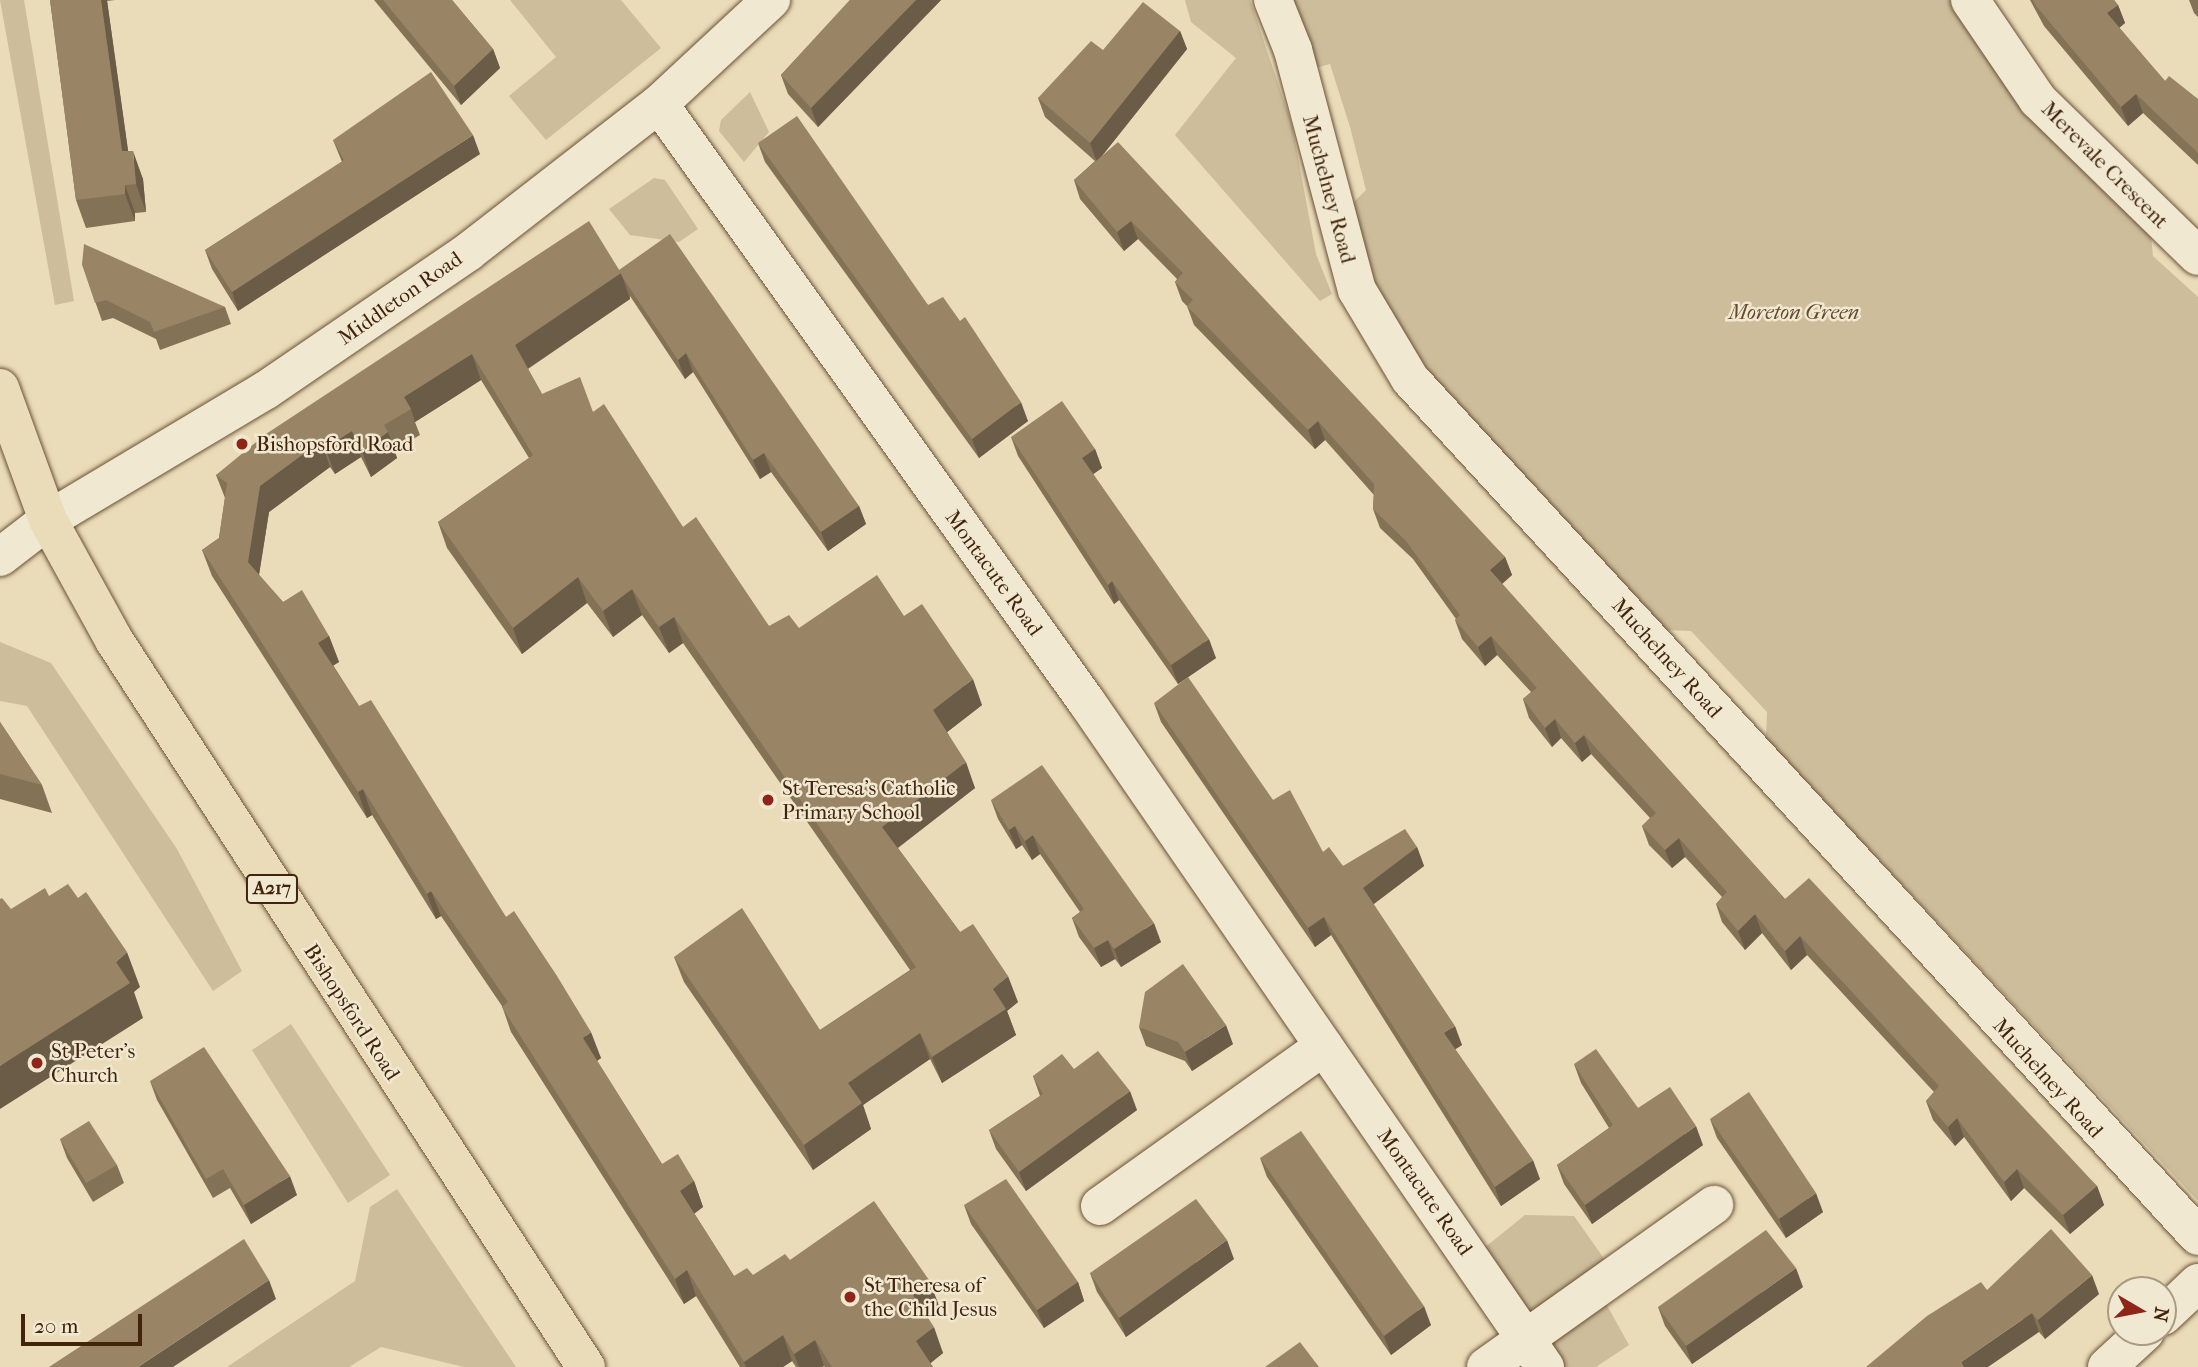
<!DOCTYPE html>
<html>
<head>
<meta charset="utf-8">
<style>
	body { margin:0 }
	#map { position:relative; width:2198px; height:1367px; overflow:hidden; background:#eadcb8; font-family:"IM FELL French Canon",serif }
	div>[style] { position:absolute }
	.green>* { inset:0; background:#cdbd9b }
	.roads { filter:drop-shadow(0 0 2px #6c5237) drop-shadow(0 0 2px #6c5237) }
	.minor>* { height:38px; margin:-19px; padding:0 19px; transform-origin:19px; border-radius:19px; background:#f1e8d1 }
	.major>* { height:38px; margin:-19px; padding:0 19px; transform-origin:19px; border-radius:19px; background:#eadcb8 }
	.wall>* { inset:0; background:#847257 }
	.shaded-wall>* { inset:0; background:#6b5c47 }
	.building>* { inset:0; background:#998465 }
	.dots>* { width:19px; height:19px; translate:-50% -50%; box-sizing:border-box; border:4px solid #f1e8d1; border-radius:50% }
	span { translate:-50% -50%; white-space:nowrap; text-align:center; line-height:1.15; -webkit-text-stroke:5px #f1e8d1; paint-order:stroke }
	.shield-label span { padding:2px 5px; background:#f1e8d1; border:2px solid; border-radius:5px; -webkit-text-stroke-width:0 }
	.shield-label { font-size:19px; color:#42240c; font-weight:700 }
	.street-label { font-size:21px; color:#42240c }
	.park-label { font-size:21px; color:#654a30; font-style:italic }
	.poi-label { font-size:21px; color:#42240c }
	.left { translate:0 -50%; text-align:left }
	.north { position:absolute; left:2107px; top:1276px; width:70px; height:70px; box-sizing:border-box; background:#f1e8d1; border:2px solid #ab9a82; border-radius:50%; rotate:100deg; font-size:19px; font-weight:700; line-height:28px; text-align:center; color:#42240c }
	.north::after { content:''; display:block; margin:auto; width:24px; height:32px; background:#8f2418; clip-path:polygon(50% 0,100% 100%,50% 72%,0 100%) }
	.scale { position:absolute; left:21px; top:1314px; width:121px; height:32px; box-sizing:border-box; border:4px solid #42240c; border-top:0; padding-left:9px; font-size:21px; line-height:24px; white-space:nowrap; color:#42240c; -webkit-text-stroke:5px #f1e8d1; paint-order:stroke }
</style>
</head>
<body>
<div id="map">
	<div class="green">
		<div style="clip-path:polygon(0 0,24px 0,74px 301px,55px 305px)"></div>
		<div style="clip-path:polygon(510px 0,621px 0,661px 48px,546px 140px,509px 96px,556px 57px)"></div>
		<div style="clip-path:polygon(1185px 0,1250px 0,1292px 125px,1316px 254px,1332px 294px,1320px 301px,1175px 135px,1236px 58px,1191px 22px)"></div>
		<div style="clip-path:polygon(1291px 0,1953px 0,2150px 227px,2153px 256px,2198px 297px,2198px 1201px,1766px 739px,1767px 712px,1691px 631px,1664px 630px,1422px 369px,1377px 301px,1346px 210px,1366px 190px,1350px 127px,1330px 64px,1315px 68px)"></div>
		<div style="clip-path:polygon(750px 92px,769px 132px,744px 162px,719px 131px,721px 120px)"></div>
		<div style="clip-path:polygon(654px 178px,665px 180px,698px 229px,679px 242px,630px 235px,609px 209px)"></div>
		<div style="clip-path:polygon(0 642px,51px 663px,177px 849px,242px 971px,213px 991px,27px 706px,0 701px)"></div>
		<div style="clip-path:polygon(291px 1024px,390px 1175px,348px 1203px,252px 1050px)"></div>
		<div style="clip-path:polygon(397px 1189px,516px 1367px,464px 1367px,381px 1347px,349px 1367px,227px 1367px,355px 1281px,370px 1207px)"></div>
		<div style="clip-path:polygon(1525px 1215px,1574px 1216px,1610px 1267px,1594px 1282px,1629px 1345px,1596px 1367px,1553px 1367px,1478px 1253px)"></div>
	</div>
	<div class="roads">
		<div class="minor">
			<div style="left:1273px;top:0;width:54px;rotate:68.2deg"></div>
			<div style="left:1293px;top:50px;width:248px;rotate:75.1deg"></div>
			<div style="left:1357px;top:290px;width:104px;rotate:59.2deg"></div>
			<div style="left:1410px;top:379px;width:1164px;rotate:47.4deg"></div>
			<div style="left:1970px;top:0;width:121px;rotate:55.8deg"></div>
			<div style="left:2038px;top:100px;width:223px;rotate:44.3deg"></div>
			<div style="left:659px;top:104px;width:734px;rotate:54.43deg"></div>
			<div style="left:1086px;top:701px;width:809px;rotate:55.43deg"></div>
			<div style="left:0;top:557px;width:61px;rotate:-37.6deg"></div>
			<div style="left:48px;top:520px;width:254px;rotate:-30.8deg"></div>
			<div style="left:266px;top:390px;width:245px;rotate:-34.3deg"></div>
			<div style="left:468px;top:252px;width:242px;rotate:-37.8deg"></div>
			<div style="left:659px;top:104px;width:153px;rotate:-42.9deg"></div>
			<div style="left:1100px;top:1206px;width:275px;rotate:-35.5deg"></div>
			<div style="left:2163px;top:1316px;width:48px;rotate:-43.3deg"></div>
			<div style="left:1486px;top:1367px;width:280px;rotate:-35.4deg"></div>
			<div style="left:2107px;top:1367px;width:52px;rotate:-42.6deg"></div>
		</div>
		<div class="major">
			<div style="left:0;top:388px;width:140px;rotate:70deg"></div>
			<div style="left:48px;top:520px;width:137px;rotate:61.2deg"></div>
			<div style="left:114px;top:640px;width:867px;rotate:57.01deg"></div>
		</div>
	</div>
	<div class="wall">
		<div style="clip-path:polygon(50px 0,115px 0,107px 1px,128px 151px,143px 179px,146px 212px,135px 213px,135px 221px,86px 228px,76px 200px)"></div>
		<div style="clip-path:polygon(374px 0,452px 0,493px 49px,500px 68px,461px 105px)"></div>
		<div style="clip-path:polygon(850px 0,941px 0,818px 127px,788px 94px,781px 75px)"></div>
		<div style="clip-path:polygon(2030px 0,2114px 0,2118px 5px,2125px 23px,2119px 28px,2165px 81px,2198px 99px,2198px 165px,2143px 113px,2128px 126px,2044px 26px)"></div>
		<div style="clip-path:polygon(2189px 0,2198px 0,2198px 17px,2194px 13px)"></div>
		<div style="clip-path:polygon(1180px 31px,1187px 49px,1102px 156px,1505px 557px,1512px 575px,1502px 584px,1785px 899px,2097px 1186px,2104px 1205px,2070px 1234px,2024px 1188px,2011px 1201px,1964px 1137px,1955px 1146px,1933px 1120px,1926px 1101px,1934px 1092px,1807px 955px,1791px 970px,1762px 933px,1745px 950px,1722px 922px,1716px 904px,1722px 897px,1685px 857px,1672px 868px,1649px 845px,1642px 826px,1650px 818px,1591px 754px,1582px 762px,1561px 738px,1552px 747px,1529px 718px,1523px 699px,1531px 692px,1497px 655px,1485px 666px,1462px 639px,1455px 620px,1456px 619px,1413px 559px,1380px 528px,1373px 509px,1374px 495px,1325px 440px,1315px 449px,1194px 325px,1187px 306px,1182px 301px,1175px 282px,1177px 279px,1138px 239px,1124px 251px,1080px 199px,1074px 180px,1095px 161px,1045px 117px,1038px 98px)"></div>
		<div style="clip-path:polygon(333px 140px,480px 154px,238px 311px,212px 269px,205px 250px,342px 162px)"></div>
		<div style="clip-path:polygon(758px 143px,928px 305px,1028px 421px,979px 458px,765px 162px)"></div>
		<div style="clip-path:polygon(82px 264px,225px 307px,231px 324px,160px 350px,156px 339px,113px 318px,102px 321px)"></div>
		<div style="clip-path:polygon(619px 270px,859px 506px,866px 524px,828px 551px,771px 472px,760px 479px,693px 372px,685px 379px,630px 296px,630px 299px,528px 369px,542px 394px,593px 412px,683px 527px,769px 626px,799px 628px,904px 616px,982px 705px,947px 732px,975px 788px,898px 848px,960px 932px,1018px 1002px,1007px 1011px,1016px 1035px,942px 1083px,930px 1059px,863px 1105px,871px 1129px,813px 1170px,684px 982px,674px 957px,820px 1030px,910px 970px,683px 643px,669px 653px,642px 615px,613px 637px,587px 603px,522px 654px,447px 548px,438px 522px,529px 458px,481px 380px,415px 422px,420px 435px,394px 450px,397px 458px,371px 477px,361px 457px,335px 474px,330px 467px,269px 512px,259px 575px,283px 602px,329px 636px,339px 662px,333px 665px,359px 706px,506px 917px,601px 1058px,597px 1061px,662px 1164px,694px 1181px,703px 1207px,694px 1213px,734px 1276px,753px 1275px,790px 1260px,929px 1280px,939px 1306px,926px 1314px,943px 1353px,930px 1363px,933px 1367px,825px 1367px,824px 1366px,822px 1367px,796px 1367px,792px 1361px,783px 1367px,740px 1367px,696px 1296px,684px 1304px,511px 1032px,502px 1006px,441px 916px,436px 919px,372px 815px,367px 818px,212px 576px,202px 550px,219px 538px,225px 498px,216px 475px)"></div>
		<div style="clip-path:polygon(1011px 437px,1095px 449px,1102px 468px,1093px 474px,1216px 658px,1178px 684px,1119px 600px,1114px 604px,1018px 456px)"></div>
		<div style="clip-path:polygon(1154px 703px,1273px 800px,1323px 852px,1343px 866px,1417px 847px,1424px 866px,1373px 904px,1462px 1045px,1455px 1049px,1540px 1179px,1501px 1206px,1331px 935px,1315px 947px,1161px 722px)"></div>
		<div style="clip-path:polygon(0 722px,42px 785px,52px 813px,0 799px)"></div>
		<div style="clip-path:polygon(991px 800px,1161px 942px,1121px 967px,1115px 959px,1101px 967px,1079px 937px,1072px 918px,1080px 912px,1040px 854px,1032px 860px,1022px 845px,1016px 849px,998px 819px)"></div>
		<div style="clip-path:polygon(1139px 1027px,1233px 1044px,1192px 1071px,1185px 1061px,1146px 1046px)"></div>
		<div style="clip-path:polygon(1574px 1064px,1638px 1108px,1703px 1145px,1592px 1224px,1564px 1184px,1557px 1165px,1609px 1128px,1581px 1083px)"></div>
		<div style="clip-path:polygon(1074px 1069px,1137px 1110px,1026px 1191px,996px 1149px,989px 1130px,1040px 1096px,1033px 1076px)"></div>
		<div style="clip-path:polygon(150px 1081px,297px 1195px,251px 1224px,230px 1188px,213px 1198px,157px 1100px)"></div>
		<div style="clip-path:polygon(1710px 1119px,1823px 1212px,1786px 1238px,1717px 1138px)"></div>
		<div style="clip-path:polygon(60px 1139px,117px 1165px,124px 1183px,93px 1202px,67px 1158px)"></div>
		<div style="clip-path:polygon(1260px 1158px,1431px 1325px,1391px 1355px,1267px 1177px)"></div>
		<div style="clip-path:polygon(964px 1205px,1078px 1282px,1084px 1301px,1044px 1328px,971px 1224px)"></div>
		<div style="clip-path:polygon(1234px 1259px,1126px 1337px,1097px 1292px,1090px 1273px)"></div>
		<div style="clip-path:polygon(1803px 1287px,1692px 1364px,1665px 1326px,1658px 1307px)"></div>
		<div style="clip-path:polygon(1987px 1290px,2099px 1294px,2045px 1339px,2039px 1332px)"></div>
	</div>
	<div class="shaded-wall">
		<div style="clip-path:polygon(101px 0,107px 0,132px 179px,122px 151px)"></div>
		<div style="clip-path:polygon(916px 0,941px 0,818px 127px,811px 108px)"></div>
		<div style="clip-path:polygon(2118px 5px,2125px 23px,2114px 32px,2107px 13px)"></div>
		<div style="clip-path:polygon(1180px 31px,1187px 49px,1097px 162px,1090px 143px)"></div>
		<div style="clip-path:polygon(493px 49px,500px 68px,461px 105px,454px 86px)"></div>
		<div style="clip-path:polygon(2136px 94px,2143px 113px,2128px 126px,2121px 107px)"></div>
		<div style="clip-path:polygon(473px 135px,480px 154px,238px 311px,232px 292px)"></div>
		<div style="clip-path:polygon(133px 151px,143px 179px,146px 212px,136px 184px)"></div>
		<div style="clip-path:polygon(125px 185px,135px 213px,135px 221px,125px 194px)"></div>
		<div style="clip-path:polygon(1131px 221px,1138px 239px,1124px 251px,1117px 232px)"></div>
		<div style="clip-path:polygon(621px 273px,630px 299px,524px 371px,515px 345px)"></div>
		<div style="clip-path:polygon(686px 353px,693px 372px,685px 379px,678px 360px)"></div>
		<div style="clip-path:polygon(472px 354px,481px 380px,415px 422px,411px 409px,404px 397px)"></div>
		<div style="clip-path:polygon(1021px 402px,1028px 421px,979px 458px,972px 439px)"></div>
		<div style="clip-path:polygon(1318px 421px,1325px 440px,1315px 449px,1308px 430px)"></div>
		<div style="clip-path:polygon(352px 431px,361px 457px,335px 474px,325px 448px)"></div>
		<div style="clip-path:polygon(388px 432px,397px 458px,371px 477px,362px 451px)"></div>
		<div style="clip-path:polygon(321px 441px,330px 467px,269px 512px,257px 587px,248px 562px,260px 486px)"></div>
		<div style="clip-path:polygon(1095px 449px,1102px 468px,1089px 477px,1082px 458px)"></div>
		<div style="clip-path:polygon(764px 453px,771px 472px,760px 479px,753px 460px)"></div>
		<div style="clip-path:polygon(859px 506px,866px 524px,828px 551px,821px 532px)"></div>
		<div style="clip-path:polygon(1505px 557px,1512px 575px,1496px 589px,1490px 570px)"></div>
		<div style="clip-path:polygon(578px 577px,587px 603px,522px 654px,513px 628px)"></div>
		<div style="clip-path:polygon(1112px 581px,1119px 600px,1114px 604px,1108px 585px)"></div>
		<div style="clip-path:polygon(632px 589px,642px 615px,613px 637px,603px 611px)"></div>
		<div style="clip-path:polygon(674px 617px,683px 643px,669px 653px,659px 627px)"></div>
		<div style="clip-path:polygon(329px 636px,339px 662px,328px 669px,318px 643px)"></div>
		<div style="clip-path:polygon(1491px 636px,1497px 655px,1485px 666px,1478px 647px)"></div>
		<div style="clip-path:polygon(1209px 639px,1216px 658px,1178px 684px,1171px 665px)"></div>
		<div style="clip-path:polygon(973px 679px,982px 705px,942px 736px,933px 710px)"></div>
		<div style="clip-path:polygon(1555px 719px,1561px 738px,1552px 747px,1545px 728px)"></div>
		<div style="clip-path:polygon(1584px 735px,1591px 754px,1582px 762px,1575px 743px)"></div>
		<div style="clip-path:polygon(966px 762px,975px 788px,892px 852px,882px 827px)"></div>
		<div style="clip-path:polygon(363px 789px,372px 815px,367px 818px,358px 792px)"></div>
		<div style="clip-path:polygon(1015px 826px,1022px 845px,1016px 849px,1009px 830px)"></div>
		<div style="clip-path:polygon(1033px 835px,1040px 854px,1032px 860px,1025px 841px)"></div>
		<div style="clip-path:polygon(1679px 838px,1685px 857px,1672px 868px,1665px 850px)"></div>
		<div style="clip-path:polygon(1417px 847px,1424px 866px,1370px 907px,1363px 888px)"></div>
		<div style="clip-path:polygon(431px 891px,441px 916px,436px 919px,427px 894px)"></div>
		<div style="clip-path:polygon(1755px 914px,1762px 933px,1745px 950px,1738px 931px)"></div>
		<div style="clip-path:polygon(1324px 917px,1331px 935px,1315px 947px,1308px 928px)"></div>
		<div style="clip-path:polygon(1154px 923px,1161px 942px,1121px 967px,1114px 949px)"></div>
		<div style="clip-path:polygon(1800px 936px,1807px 955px,1791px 970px,1785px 951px)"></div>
		<div style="clip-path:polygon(1108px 940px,1115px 959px,1101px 967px,1094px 948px)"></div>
		<div style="clip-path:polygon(127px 952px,140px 987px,134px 992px,143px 1018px,0 1109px,0 1066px)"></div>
		<div style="clip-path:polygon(1008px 976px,1018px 1002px,1007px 1011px,1016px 1035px,942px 1083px,932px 1057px,993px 989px)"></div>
		<div style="clip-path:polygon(1226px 1025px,1233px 1044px,1192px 1071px,1185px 1052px)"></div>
		<div style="clip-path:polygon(1455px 1026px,1462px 1045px,1451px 1052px,1444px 1033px)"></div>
		<div style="clip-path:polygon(591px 1032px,601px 1058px,592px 1064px,583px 1038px)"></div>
		<div style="clip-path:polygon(920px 1033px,930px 1059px,863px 1105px,871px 1129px,813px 1170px,804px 1145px,848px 1083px)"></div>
		<div style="clip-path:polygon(1130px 1091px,1137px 1110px,1026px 1191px,1019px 1172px)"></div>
		<div style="clip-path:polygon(1957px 1118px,1964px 1137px,1955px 1146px,1948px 1127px)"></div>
		<div style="clip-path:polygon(1696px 1126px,1703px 1145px,1592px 1224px,1585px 1205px)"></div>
		<div style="clip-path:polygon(1533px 1160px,1540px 1179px,1501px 1206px,1495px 1187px)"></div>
		<div style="clip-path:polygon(2017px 1169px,2024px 1188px,2011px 1201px,2004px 1182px)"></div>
		<div style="clip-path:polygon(290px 1176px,297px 1195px,251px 1224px,244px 1205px)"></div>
		<div style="clip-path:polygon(694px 1181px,703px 1207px,690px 1217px,680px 1191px)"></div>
		<div style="clip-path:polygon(2097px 1186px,2104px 1205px,2070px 1234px,2063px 1215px)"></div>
		<div style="clip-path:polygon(1816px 1193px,1823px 1212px,1786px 1238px,1779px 1219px)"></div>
		<div style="clip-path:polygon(1227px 1240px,1234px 1259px,1126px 1337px,1119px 1318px)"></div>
		<div style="clip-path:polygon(1796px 1268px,1803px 1287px,1692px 1364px,1686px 1346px)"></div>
		<div style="clip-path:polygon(687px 1270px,696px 1296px,684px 1304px,675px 1279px)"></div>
		<div style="clip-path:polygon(2092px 1275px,2099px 1294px,2045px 1339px,2038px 1320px)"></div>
		<div style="clip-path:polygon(269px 1280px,276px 1299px,173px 1367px,138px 1367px)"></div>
		<div style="clip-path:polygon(929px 1280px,939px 1306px,921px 1318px,911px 1292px)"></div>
		<div style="clip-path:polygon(1078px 1282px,1084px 1301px,1044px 1328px,1037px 1310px)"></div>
		<div style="clip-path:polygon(1424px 1306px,1431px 1325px,1391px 1355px,1384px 1336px)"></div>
		<div style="clip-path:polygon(2032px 1313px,2039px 1332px,1988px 1367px,1963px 1367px,1961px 1362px)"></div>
		<div style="clip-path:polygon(934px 1327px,943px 1353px,926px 1367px,916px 1341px)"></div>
		<div style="clip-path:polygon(783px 1335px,792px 1361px,783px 1367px,746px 1367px,744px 1362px)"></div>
		<div style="clip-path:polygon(815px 1340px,824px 1366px,822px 1367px,799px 1367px,794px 1354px)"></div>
	</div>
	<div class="building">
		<div style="clip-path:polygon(50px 0,101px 0,122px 151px,133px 151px,136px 184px,125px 185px,125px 194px,76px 200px)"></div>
		<div style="clip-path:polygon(383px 0,452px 0,493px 49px,454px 86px)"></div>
		<div style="clip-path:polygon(850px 0,916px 0,811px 108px,781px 75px)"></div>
		<div style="clip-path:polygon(2033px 0,2114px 0,2118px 5px,2107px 13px,2165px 81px,2169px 76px,2198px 99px,2198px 153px,2136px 94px,2121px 107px,2037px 7px)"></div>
		<div style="clip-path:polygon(1143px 2px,1180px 31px,1090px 143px,1038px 98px,1091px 41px,1103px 50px)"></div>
		<div style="clip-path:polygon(431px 72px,473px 135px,232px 292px,205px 250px,344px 160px,333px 140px)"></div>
		<div style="clip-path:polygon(797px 116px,928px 305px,943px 297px,960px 321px,965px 317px,1021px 402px,972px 439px,758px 143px)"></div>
		<div style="clip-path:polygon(1118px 142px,1505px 557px,1490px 570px,1785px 899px,1809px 878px,2097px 1186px,2063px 1215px,2017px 1169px,2004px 1182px,1957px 1118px,1948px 1127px,1926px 1101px,1939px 1086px,1800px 936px,1785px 951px,1755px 914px,1738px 931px,1716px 904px,1727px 892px,1679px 838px,1665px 850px,1642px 826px,1656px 813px,1584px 735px,1575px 743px,1555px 719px,1545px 728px,1523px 699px,1537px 688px,1491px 636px,1478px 647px,1455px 620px,1460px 615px,1406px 541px,1373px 509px,1374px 484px,1318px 421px,1308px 430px,1187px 306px,1193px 300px,1175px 282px,1183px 273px,1131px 221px,1117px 232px,1074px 180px)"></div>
		<div style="clip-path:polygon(589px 221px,621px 273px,515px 345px,542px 394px,580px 377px,593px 412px,604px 404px,683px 527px,696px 517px,769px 626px,789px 615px,799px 628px,877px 575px,904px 616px,922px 604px,973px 679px,933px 710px,966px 762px,882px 827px,960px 932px,973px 924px,1008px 976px,993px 989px,1006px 1009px,932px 1057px,920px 1033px,848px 1083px,862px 1103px,804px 1145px,674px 957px,742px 908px,820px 1030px,916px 967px,674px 617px,659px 627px,632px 589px,603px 611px,578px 577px,513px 628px,438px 522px,533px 455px,472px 354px,404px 397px,411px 409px,384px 425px,388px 432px,362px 451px,352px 431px,325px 448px,321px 441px,260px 486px,248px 562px,283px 602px,302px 590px,329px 636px,318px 643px,359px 706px,371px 700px,506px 917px,514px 911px,557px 976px,591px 1032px,583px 1038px,662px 1164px,678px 1154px,694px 1181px,680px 1191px,734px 1276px,747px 1268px,753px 1275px,785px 1254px,790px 1260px,874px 1201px,929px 1280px,911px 1292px,934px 1327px,916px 1341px,933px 1367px,832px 1367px,815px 1340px,794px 1354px,783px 1335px,744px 1362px,687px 1270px,675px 1279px,502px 1007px,508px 1002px,431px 891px,427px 894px,363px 789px,358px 792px,202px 550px,219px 538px,227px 483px,216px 475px,266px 434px)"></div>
		<div style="clip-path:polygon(670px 234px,859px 506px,821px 532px,764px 453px,753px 460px,686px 353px,678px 360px,623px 278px,619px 270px)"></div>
		<div style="clip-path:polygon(84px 244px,225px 307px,154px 332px,150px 322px,106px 300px,95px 303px,82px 264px)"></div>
		<div style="clip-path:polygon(1062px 401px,1095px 449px,1082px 458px,1209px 639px,1171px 665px,1112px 581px,1108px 585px,1011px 437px)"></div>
		<div style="clip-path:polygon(1188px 677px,1273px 800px,1290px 790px,1323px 852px,1329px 847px,1343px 866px,1405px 829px,1417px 847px,1363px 888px,1455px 1026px,1444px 1033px,1533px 1160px,1495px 1187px,1324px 917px,1308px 928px,1154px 703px)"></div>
		<div style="clip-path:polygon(0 722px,42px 785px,0 774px)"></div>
		<div style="clip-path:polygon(1042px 765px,1154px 923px,1114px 949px,1108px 940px,1094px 948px,1072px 918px,1084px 909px,1033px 835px,1025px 841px,1015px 826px,1009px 830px,991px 800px)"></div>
		<div style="clip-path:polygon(68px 884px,78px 898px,86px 892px,127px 952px,116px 962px,130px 983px,0 1066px,0 899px,2px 898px,11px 909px,45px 888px,49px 896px)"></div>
		<div style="clip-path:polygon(1183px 964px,1226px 1025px,1185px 1052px,1178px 1042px,1139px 1027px,1145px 992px)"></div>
		<div style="clip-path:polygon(204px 1047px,290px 1176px,244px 1205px,223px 1169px,206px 1179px,150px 1081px)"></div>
		<div style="clip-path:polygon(1596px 1049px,1638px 1108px,1670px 1087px,1696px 1126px,1585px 1205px,1557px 1165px,1613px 1125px,1574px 1064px)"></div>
		<div style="clip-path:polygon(1098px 1051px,1130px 1091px,1019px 1172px,989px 1130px,1043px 1094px,1033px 1076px,1062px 1054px,1074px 1069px)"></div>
		<div style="clip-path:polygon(1749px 1092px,1816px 1193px,1779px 1219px,1710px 1119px)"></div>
		<div style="clip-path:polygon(89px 1121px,117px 1165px,86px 1183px,60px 1139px)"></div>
		<div style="clip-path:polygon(1301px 1131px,1424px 1306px,1384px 1336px,1260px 1158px)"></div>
		<div style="clip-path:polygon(1006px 1179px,1078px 1282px,1037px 1310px,964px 1205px)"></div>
		<div style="clip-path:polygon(1196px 1199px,1227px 1240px,1119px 1318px,1090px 1273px)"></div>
		<div style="clip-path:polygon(2051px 1229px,2092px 1275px,2038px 1320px,2032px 1313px,1961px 1362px,1964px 1367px,1866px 1367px,1927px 1316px,1981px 1282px,1987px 1290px)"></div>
		<div style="clip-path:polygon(1766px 1230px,1796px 1268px,1686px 1346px,1658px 1307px)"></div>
		<div style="clip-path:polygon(244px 1239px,269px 1280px,138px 1367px,49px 1367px)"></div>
		<div style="clip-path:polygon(1300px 1342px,1319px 1367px,1265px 1367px)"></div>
	</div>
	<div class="dots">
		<div style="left:242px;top:444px;background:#8f2418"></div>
		<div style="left:768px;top:800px;background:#8f2418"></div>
		<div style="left:37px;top:1063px;background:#8f2418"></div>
		<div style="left:850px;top:1297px;background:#8f2418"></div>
	</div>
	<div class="shield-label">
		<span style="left:272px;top:889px">A217</span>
	</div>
	<div class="street-label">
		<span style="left:2105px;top:165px;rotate:45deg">Merevale Crescent</span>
		<span style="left:1329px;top:189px;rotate:75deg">Muchelney Road</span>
		<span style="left:400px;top:298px;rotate:-35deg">Middleton Road</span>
		<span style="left:994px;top:573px;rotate:54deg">Montacute Road</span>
		<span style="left:1667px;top:658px;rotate:48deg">Muchelney Road</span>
		<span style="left:352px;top:1012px;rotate:57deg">Bishopsford Road</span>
		<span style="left:2048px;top:1078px;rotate:48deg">Muchelney Road</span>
		<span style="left:1425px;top:1192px;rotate:55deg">Montacute Road</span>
	</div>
	<div class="park-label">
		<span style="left:1794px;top:312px">Moreton Green</span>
	</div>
	<div class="poi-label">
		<span class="left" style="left:256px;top:444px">Bishopsford Road</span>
		<span class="left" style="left:782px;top:800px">St Teresa's Catholic<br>Primary School</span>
		<span class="left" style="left:51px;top:1063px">St Peter's<br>Church</span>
		<span class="left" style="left:864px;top:1297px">St Theresa of<br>the Child Jesus</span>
	</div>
	<div class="north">N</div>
	<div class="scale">20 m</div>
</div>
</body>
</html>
